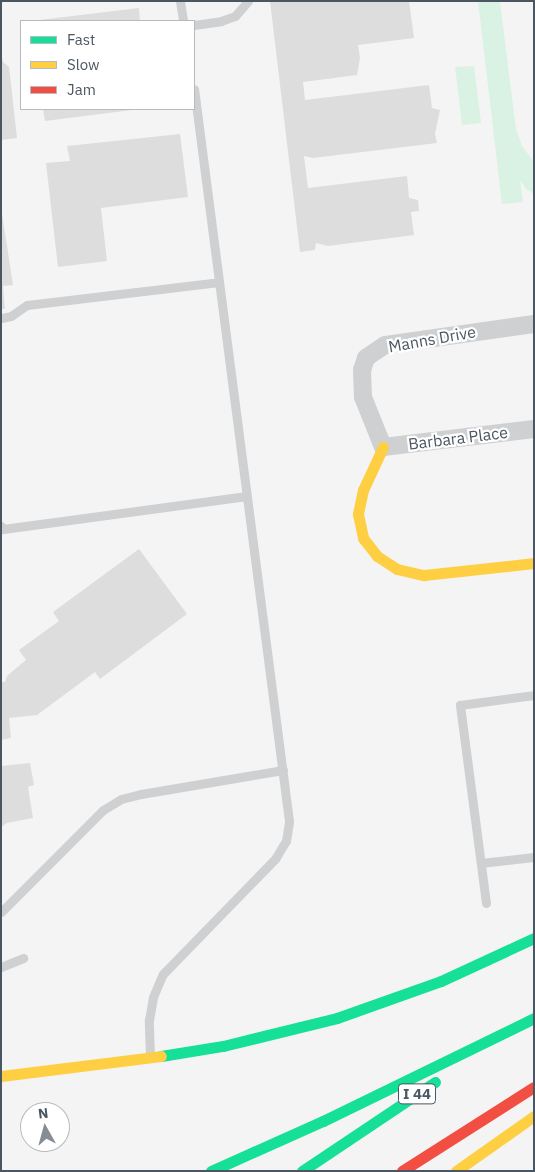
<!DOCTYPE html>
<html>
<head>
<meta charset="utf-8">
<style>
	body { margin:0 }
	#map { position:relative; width:535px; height:1172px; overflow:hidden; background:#f4f4f4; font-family:"IBM Plex Sans",sans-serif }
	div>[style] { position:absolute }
	.green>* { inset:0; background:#d9f2e3 }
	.building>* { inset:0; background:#ddddde }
	.lane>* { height:9px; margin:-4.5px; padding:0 4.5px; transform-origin:4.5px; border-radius:4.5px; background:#ced0d2 }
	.street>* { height:18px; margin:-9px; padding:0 9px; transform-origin:9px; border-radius:9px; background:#ced0d2 }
	.fast>* { height:11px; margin:-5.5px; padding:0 5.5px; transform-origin:5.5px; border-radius:5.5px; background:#16e098 }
	.slow>* { height:11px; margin:-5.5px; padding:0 5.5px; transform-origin:5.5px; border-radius:5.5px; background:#ffcf43 }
	.jam>* { height:11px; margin:-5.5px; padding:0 5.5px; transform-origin:5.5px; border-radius:5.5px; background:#f24e42 }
	span { translate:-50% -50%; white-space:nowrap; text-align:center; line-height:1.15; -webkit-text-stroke:4.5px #fff; paint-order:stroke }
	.shield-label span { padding:1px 4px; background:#fff; border:1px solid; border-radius:4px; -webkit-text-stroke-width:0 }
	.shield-label { font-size:15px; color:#4a5661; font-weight:700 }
	.street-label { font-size:16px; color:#4a5661 }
	.frame { position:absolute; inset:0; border:2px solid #4a5661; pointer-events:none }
	.legend { position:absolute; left:20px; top:20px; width:175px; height:90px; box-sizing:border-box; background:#fff; border:1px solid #b7bbc0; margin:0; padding:6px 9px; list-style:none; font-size:15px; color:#4a5661 }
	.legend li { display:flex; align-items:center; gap:10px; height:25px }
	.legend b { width:25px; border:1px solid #b7bbc0 }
	.north { position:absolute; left:20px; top:1102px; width:50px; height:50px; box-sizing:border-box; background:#fff; border:1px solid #b7bbc0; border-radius:50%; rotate:353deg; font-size:14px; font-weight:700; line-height:20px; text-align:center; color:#4a5661 }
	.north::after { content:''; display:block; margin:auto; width:18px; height:22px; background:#868d94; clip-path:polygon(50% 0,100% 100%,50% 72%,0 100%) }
</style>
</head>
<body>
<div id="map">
	<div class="green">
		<div style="clip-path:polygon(478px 1px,500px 1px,516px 129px,522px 146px,534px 162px,534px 194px,526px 189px,520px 180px,523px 202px,502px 204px)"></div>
		<div style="clip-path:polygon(474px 66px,481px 123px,462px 125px,455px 67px)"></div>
	</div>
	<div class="building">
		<div style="clip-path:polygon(270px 1px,409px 1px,414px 38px,358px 45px,360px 58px,357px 75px,303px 82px,305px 100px,429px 85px,432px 108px,440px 110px,435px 134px,437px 143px,313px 158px,304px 156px,308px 188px,407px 176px,409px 198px,418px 200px,419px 211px,411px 212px,414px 235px,328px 246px,316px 243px,315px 250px,300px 252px)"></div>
		<div style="clip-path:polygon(139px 8px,140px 21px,39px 21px,39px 20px)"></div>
		<div style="clip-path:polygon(1px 54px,3px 62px,9px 67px,17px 138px,1px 140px)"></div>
		<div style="clip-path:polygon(43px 109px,132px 109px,132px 110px,45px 121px)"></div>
		<div style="clip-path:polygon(180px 134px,188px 197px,101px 208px,107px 261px,58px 267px,46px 163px,70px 161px,67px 146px)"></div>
		<div style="clip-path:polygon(1px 207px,13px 285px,3px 286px,5px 309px,1px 309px)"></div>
		<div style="clip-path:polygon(139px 549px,187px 614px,100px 679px,95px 672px,37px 715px,9px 718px,11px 738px,1px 740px,1px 682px,5px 682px,7px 676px,26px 660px,19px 650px,59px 621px,53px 612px)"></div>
		<div style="clip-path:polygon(30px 763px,34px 785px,28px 787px,33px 818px,7px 823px,1px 827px,1px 766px)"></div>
	</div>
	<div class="lane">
		<div style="left:180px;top:1px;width:20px;rotate:81deg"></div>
		<div style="left:194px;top:25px;width:27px;rotate:-8deg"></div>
		<div style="left:221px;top:21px;width:15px;rotate:-20deg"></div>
		<div style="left:235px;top:16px;width:20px;rotate:-49deg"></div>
		<div style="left:1px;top:318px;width:10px;rotate:-11deg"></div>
		<div style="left:11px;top:316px;width:19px;rotate:-35deg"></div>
		<div style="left:27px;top:305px;width:193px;rotate:-6.8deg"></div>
		<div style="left:1px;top:526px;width:4px;rotate:56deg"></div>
		<div style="left:3px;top:529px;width:246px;rotate:-7.7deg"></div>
		<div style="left:481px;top:863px;width:53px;rotate:-6.5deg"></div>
		<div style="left:486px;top:903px;width:200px;rotate:-97.5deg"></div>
		<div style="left:460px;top:705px;width:75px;rotate:-7.7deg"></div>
		<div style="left:1px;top:912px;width:144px;rotate:-45deg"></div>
		<div style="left:103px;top:810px;width:21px;rotate:-31deg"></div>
		<div style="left:121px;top:799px;width:21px;rotate:-14deg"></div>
		<div style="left:141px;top:794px;width:144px;rotate:-9.6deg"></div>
		<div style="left:1px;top:967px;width:24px;rotate:-22deg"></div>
		<div style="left:150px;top:1056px;width:36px;rotate:-92deg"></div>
		<div style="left:149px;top:1020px;width:23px;rotate:-80deg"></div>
		<div style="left:153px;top:997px;width:25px;rotate:-67deg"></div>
		<div style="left:163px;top:974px;width:161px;rotate:-45.8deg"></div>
		<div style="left:275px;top:859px;width:21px;rotate:-59deg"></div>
		<div style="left:286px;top:841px;width:20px;rotate:-81deg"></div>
		<div style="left:289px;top:821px;width:738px;rotate:-97.39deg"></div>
	</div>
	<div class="street">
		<div style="left:534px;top:324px;width:150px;rotate:172deg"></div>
		<div style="left:385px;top:345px;width:23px;rotate:146deg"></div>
		<div style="left:366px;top:358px;width:13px;rotate:108deg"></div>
		<div style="left:362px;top:370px;width:27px;rotate:88deg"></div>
		<div style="left:363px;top:397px;width:54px;rotate:68.2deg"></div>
		<div style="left:383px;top:447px;width:152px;rotate:-6.8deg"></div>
	</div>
	<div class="fast">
		<div style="left:161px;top:1056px;width:63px;rotate:-9.2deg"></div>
		<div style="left:223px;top:1046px;width:117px;rotate:-13.8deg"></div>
		<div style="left:337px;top:1018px;width:110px;rotate:-19.6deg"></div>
		<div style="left:441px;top:981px;width:102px;rotate:-24.8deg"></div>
		<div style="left:211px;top:1171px;width:123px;rotate:-24.1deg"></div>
		<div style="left:323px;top:1121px;width:235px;rotate:-26deg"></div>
		<div style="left:302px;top:1171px;width:160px;rotate:-33.8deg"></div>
	</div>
	<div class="slow">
		<div style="left:383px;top:447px;width:47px;rotate:114.9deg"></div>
		<div style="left:363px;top:490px;width:25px;rotate:102deg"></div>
		<div style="left:358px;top:514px;width:25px;rotate:78deg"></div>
		<div style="left:363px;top:538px;width:23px;rotate:52deg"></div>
		<div style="left:377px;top:556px;width:24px;rotate:33deg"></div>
		<div style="left:397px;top:569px;width:28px;rotate:13deg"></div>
		<div style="left:424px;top:575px;width:111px;rotate:-6.2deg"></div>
		<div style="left:1px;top:1076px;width:161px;rotate:-7.1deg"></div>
		<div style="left:456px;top:1171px;width:95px;rotate:-35.2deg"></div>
	</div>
	<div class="jam">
		<div style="left:402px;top:1171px;width:156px;rotate:-32.5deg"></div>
	</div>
	<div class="shield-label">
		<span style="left:417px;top:1094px">I 44</span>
	</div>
	<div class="street-label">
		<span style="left:432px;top:339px;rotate:-10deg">Manns Drive</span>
		<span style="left:458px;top:438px;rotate:-7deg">Barbara Place</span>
	</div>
	<div class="frame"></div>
	<ul class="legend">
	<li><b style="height:6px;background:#16e098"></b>Fast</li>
	<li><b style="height:6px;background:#ffcf43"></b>Slow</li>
	<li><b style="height:6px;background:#f24e42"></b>Jam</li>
	</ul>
	<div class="north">N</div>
</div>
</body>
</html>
